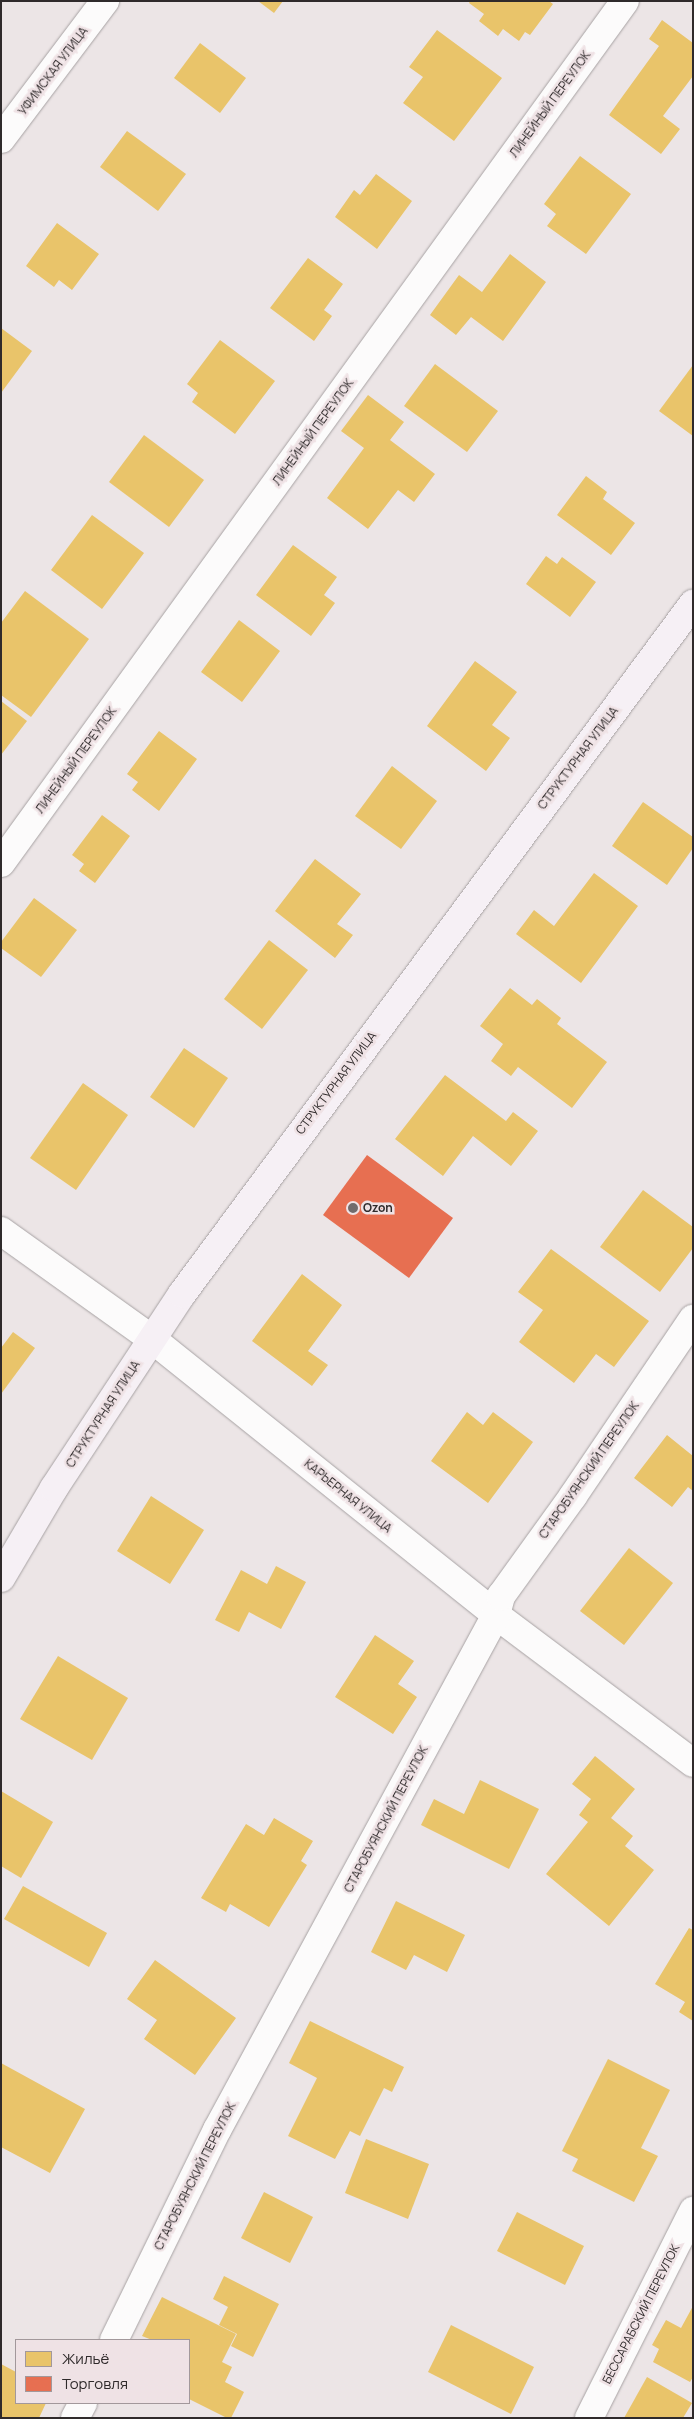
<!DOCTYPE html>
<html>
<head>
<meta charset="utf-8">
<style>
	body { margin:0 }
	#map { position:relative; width:694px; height:2419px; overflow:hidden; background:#ece5e6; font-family:Manrope,sans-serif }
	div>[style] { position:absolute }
	.homes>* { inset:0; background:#e9c46a }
	.shops>* { inset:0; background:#e76f51 }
	.roads { filter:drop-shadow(0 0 1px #a7a2a3) drop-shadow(0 0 1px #a7a2a3) }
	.minor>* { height:28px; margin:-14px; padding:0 14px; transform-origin:14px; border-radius:14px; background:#fcfbfb }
	.major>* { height:28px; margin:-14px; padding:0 14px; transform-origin:14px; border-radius:14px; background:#f6f0f5 }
	.dots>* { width:14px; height:14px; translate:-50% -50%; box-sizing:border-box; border:2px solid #efe2e5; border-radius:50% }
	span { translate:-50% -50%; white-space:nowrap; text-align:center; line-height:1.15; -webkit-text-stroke:5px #efe2e5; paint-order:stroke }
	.street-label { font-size:12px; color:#2f2a2b }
	.poi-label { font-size:12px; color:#2f2a2b; font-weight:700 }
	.left { translate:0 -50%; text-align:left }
	.frame { position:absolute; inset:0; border:2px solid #2f2a2b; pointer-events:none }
	.legend { position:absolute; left:15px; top:2339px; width:175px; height:65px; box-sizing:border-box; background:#efe2e5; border:1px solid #a2989b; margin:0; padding:6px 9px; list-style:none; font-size:15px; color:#2f2a2b }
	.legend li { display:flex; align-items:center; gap:10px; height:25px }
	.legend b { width:25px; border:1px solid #a2989b }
</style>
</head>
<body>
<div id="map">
	<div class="homes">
		<div style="clip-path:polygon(258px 1px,283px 1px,274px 13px)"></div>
		<div style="clip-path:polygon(470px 1px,549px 1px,553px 4px,530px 35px,525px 32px,519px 41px,503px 29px,498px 36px,479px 21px,484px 14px,469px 3px)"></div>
		<div style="clip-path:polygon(662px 20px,693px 43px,693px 76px,663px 116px,680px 129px,661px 154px,609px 115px,659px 46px,649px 39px)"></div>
		<div style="clip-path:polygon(437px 30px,502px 78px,454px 141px,403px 103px,423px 77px,409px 67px)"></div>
		<div style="clip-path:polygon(200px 43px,246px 78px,220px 113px,174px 78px)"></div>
		<div style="clip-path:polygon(127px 131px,186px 174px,158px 211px,100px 167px)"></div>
		<div style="clip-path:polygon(580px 156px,631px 194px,586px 254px,547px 226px,556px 214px,544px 204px)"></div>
		<div style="clip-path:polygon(376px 174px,412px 201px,377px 249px,335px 217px,354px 190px,360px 195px)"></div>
		<div style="clip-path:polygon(57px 223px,99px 254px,72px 290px,59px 280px,54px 287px,26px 266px)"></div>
		<div style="clip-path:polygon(510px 254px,546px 282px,503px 341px,471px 317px,456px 335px,430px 315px,459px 275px,482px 292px)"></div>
		<div style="clip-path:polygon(308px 258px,343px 284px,324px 310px,332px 316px,314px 341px,270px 308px)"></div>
		<div style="clip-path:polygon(1px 328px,32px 351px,1px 393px)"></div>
		<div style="clip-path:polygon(220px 340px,275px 381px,235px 434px,192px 402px,198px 393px,187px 384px)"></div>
		<div style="clip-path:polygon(435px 364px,498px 411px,467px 452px,404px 406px)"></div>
		<div style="clip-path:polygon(693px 365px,693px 436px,659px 411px)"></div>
		<div style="clip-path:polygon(368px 395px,404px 422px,390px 440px,435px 474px,414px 502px,398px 490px,368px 529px,327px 498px,364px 448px,341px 431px)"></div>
		<div style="clip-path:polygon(144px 435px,204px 480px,169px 527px,109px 482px)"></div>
		<div style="clip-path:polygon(586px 476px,607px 492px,603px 499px,635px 523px,611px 555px,557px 515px)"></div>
		<div style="clip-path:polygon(92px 515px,144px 553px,102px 609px,51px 570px)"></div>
		<div style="clip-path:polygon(293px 545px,337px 577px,324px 595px,335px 603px,311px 636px,256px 595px)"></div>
		<div style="clip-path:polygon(546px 556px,557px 564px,562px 557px,596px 582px,570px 617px,526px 584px)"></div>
		<div style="clip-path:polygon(25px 591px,89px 639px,31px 717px,1px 695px,1px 623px)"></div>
		<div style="clip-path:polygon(239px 620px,280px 651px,242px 702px,201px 672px)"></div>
		<div style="clip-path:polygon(475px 661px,517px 692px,492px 725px,510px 738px,486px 771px,427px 726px)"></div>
		<div style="clip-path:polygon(1px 701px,27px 721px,1px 755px)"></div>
		<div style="clip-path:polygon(159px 731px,197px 759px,159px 811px,132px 790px,138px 782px,127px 774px)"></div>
		<div style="clip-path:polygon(392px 766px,437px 801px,401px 849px,355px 816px)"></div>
		<div style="clip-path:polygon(643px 802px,693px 837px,693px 848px,667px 885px,612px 846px)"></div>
		<div style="clip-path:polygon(102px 815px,130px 836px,95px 883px,79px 871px,84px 864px,72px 855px)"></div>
		<div style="clip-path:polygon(315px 859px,361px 894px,337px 924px,353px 935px,335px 958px,275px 911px)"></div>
		<div style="clip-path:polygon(594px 873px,638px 906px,581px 983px,516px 934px,534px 910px,554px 926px)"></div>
		<div style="clip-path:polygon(34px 898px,77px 930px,41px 977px,1px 948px,1px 942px)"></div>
		<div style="clip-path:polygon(269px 940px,308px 970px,262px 1029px,224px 999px)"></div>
		<div style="clip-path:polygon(510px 988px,532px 1005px,537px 999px,561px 1018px,557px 1024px,607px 1062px,572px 1108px,518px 1067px,511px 1076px,491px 1061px,503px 1044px,480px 1026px)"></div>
		<div style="clip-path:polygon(184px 1048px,228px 1078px,194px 1128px,150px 1097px)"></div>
		<div style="clip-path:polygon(445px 1075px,506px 1121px,513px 1112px,538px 1131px,511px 1166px,473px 1136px,443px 1176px,395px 1139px)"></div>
		<div style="clip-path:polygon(83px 1083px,128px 1115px,76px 1190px,30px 1158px)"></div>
		<div style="clip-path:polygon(643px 1190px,693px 1227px,693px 1248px,660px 1292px,600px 1247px)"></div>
		<div style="clip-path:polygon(551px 1249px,649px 1321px,614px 1367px,596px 1354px,574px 1383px,519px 1342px,543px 1310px,518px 1292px)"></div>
		<div style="clip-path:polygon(302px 1274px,342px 1305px,308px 1351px,328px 1365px,312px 1386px,252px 1341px)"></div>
		<div style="clip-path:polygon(13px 1332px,35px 1348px,1px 1394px,1px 1348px)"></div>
		<div style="clip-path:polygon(467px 1412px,483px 1425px,493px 1412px,533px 1442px,488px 1503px,431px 1461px)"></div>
		<div style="clip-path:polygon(667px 1435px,693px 1456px,693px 1491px,688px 1487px,672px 1507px,634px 1478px)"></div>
		<div style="clip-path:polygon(151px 1496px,204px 1530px,170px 1584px,117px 1551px)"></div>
		<div style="clip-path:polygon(629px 1548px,673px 1583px,624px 1645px,580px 1611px)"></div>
		<div style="clip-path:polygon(276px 1566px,306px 1582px,281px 1629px,249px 1612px,239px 1632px,215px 1620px,241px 1570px,267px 1584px)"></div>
		<div style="clip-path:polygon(375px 1635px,414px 1661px,398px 1684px,417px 1697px,393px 1734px,335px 1697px)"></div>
		<div style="clip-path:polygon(58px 1656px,128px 1698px,92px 1760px,20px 1719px)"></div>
		<div style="clip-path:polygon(595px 1756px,635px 1789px,611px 1818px,633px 1836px,625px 1846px,654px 1870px,609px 1926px,546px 1874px,588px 1822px,579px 1815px,591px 1799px,572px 1784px)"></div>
		<div style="clip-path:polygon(480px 1780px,539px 1809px,509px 1869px,421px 1825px,434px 1799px,464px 1814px)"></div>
		<div style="clip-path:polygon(1px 1791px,53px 1822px,21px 1878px,1px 1866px)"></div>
		<div style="clip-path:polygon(274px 1818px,313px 1841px,301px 1861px,307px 1865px,269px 1927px,230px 1904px,226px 1912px,201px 1898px,246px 1824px,264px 1835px)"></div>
		<div style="clip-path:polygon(23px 1886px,107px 1933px,89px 1967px,4px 1919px)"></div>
		<div style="clip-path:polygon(396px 1901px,465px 1935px,447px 1972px,414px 1955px,406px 1970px,371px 1952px)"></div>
		<div style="clip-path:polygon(689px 1928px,693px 1930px,693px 2021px,679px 2012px,685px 2002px,655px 1984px)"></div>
		<div style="clip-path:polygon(155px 1960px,236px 2018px,195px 2075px,144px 2039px,157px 2020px,127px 1999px)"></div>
		<div style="clip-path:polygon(310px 2021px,404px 2067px,392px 2092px,384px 2088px,360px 2136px,350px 2131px,335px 2159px,288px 2136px,317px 2078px,289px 2063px)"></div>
		<div style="clip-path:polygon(608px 2059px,670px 2090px,641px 2148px,658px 2156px,634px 2202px,572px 2171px,578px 2159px,562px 2151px)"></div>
		<div style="clip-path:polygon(1px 2063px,85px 2109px,50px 2173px,1px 2147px)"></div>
		<div style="clip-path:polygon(366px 2139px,429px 2164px,408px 2219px,345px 2193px)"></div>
		<div style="clip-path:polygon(264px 2192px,313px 2217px,290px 2263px,241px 2238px)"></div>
		<div style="clip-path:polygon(517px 2212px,584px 2246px,565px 2285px,497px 2251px)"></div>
		<div style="clip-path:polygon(224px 2276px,279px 2304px,253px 2357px,231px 2346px,237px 2334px,219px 2325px,228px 2307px,213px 2299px)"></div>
		<div style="clip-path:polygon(162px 2297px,236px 2334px,222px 2362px,232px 2367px,225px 2382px,244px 2392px,231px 2418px,227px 2418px,189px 2399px,189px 2340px,152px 2340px,142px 2336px)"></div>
		<div style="clip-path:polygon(693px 2306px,693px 2377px,690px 2382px,653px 2362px,659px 2349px,652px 2345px,666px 2320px,681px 2328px)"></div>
		<div style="clip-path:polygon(451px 2325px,534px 2367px,511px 2414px,428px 2372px)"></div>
		<div style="clip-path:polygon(1px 2364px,16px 2372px,16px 2403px,46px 2403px,39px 2418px,1px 2418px)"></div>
		<div style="clip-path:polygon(647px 2377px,692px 2403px,683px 2418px,624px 2418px)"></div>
	</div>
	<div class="shops">
		<div style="clip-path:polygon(367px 1155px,453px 1218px,409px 1278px,323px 1215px)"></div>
	</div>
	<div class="roads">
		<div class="minor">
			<div style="left:1px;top:139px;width:173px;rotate:-53deg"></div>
			<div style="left:1px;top:863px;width:1064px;rotate:-54.1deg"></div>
			<div style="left:1px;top:1231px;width:186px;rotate:35.6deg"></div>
			<div style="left:152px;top:1339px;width:441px;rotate:38.7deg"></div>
			<div style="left:496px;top:1615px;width:246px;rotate:36.9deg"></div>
			<div style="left:114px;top:2340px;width:234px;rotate:-63.9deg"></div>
			<div style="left:217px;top:2130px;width:586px;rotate:-61.55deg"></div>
			<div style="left:496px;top:1615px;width:20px;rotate:-75deg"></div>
			<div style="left:501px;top:1596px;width:123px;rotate:-54.2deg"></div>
			<div style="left:573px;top:1496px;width:214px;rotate:-55.9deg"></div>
			<div style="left:75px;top:2418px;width:17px;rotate:-62deg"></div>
			<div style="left:589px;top:2418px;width:232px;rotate:-63.3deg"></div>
		</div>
		<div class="major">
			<div style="left:1px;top:1578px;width:104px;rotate:-59.5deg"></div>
			<div style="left:54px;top:1488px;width:232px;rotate:-56.6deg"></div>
			<div style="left:182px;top:1294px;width:859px;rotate:-53.48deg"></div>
		</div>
	</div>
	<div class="dots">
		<div style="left:353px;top:1208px;background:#716b6c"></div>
	</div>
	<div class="street-label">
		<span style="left:53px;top:71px;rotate:-53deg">УФИМСКАЯ УЛИЦА</span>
		<span style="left:550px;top:104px;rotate:-54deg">ЛИНЕЙНЫЙ ПЕРЕУЛОК</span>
		<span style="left:313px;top:432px;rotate:-54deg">ЛИНЕЙНЫЙ ПЕРЕУЛОК</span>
		<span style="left:578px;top:758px;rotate:-53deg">СТРУКТУРНАЯ УЛИЦА</span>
		<span style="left:76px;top:760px;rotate:-54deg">ЛИНЕЙНЫЙ ПЕРЕУЛОК</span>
		<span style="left:336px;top:1083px;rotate:-53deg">СТРУКТУРНАЯ УЛИЦА</span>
		<span style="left:103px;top:1414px;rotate:-57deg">СТРУКТУРНАЯ УЛИЦА</span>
		<span style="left:589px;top:1470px;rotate:-55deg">СТАРОБУЯНСКИЙ ПЕРЕУЛОК</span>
		<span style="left:348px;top:1496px;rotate:39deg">КАРЬЕРНАЯ УЛИЦА</span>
		<span style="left:386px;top:1819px;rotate:-62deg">СТАРОБУЯНСКИЙ ПЕРЕУЛОК</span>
		<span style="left:195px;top:2176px;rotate:-63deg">СТАРОБУЯНСКИЙ ПЕРЕУЛОК</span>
		<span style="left:641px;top:2314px;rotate:-63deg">БЕССАРАБСКИЙ ПЕРЕУЛОК</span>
	</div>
	<div class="poi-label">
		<span class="left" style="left:363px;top:1208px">Ozon</span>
	</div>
	<div class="frame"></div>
	<ul class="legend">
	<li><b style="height:14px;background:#e9c46a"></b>Жильё</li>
	<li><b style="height:14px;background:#e76f51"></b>Торговля</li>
	</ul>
</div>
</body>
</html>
